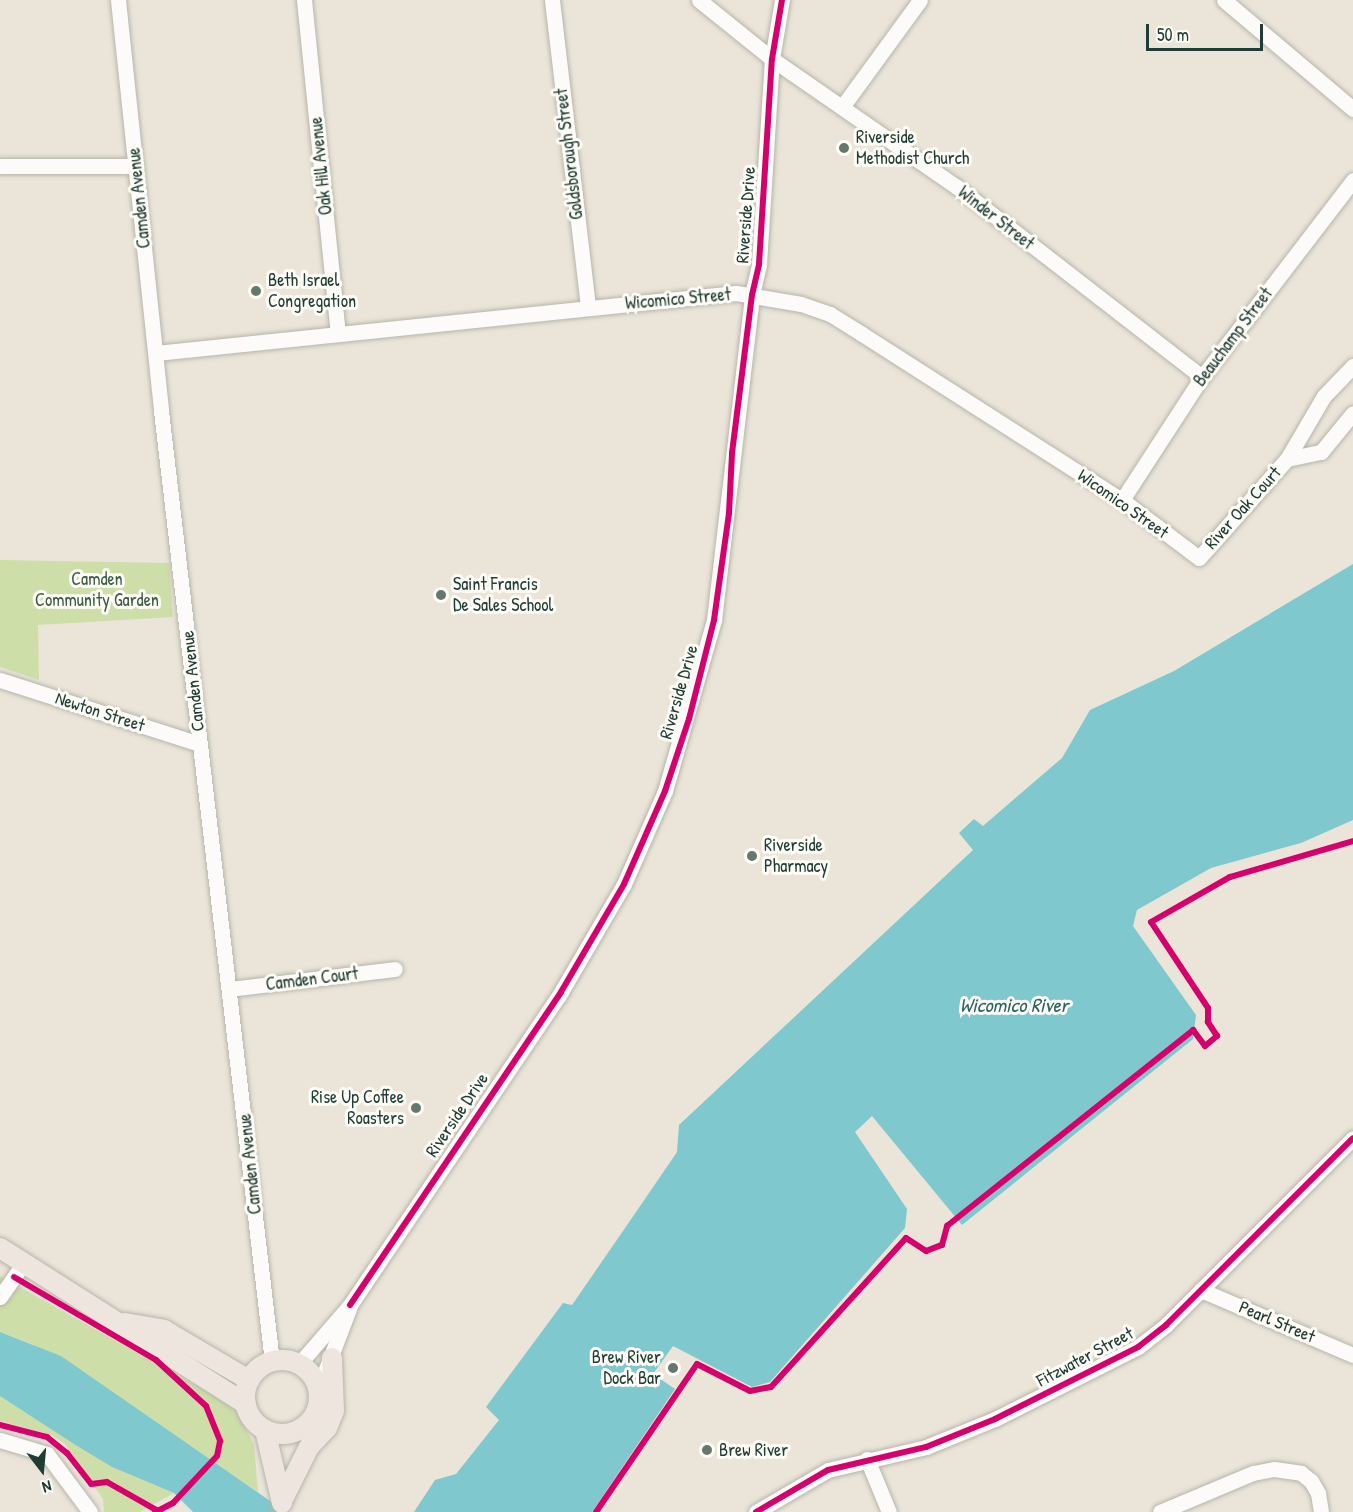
<!DOCTYPE html>
<html>
<head>
<meta charset="utf-8">
<style>
	body { margin:0 }
	#map { position:relative; width:1353px; height:1512px; overflow:hidden; background:#ebe5d9; font-family:"Patrick Hand",sans-serif }
	div>[style] { position:absolute }
	.green>* { inset:0; background:#cedea9 }
	.water>* { inset:0; background:#7ec8ce }
	.roads { filter:drop-shadow(0 0 2px #b6b5ac) drop-shadow(0 0 2px #b6b5ac) }
	.minor>* { height:15px; margin:-7.5px; padding:0 7.5px; transform-origin:7.5px; border-radius:7.5px; background:#fcfbf9 }
	.major>* { height:20px; margin:-10px; padding:0 10px; transform-origin:10px; border-radius:10px; background:#eee6de }
	.major>.ring { margin:-10px; padding:0; box-sizing:content-box; background:none; border:20px solid #eee6de; border-radius:50% }
	.cycleway>* { height:6px; margin:-3px; padding:0 3px; transform-origin:3px; border-radius:3px; background:#d6006c }
	.dots>* { width:16px; height:16px; translate:-50% -50%; box-sizing:border-box; border:3px solid #fdfcf7; border-radius:50% }
	span { translate:-50% -50%; white-space:nowrap; text-align:center; line-height:1.15; -webkit-text-stroke:6px #fdfcf7; paint-order:stroke }
	.poi-label { font-size:18px; color:#1f3d34 }
	.left { translate:0 -50%; text-align:left }
	.right { translate:-100% -50%; text-align:right }
	.street-label { font-size:18px; color:#1f3d34 }
	.park-label { font-size:18px; color:#3d5c44 }
	.water-label { font-size:20px; color:#2d6361; font-style:italic }
	.north { position:absolute; left:12px; top:1440px; width:60px; height:60px; -webkit-text-stroke:4px #fdfcf7; paint-order:stroke; rotate:164deg; font-size:16px; font-weight:700; line-height:24px; text-align:center; color:#1f3d34 }
	.north::after { content:''; display:block; margin:auto; width:21px; height:27px; background:#1f3d34; clip-path:polygon(50% 0,100% 100%,50% 72%,0 100%) }
	.scale { position:absolute; left:1146px; top:24px; width:117px; height:27px; box-sizing:border-box; border:3px solid #1f3d34; border-top:0; padding-left:8px; font-size:18px; line-height:21px; white-space:nowrap; color:#1f3d34; -webkit-text-stroke:4px #fdfcf7; paint-order:stroke }
</style>
</head>
<body>
<div id="map">
	<div class="green">
		<div style="clip-path:polygon(0 560px,169px 563px,173px 617px,38px 625px,39px 680px,0 667px)"></div>
		<div style="clip-path:polygon(0 1276px,213px 1395px,238px 1413px,254px 1445px,258px 1492px,32px 1344px,0 1332px)"></div>
		<div style="clip-path:polygon(0 1396px,112px 1467px,174px 1493px,140px 1512px,104px 1512px,103px 1499px,65px 1444px,51px 1435px,0 1421px)"></div>
	</div>
	<div class="water">
		<div style="clip-path:polygon(1353px 564px,1353px 820px,1301px 843px,1211px 868px,1137px 910px,1133px 926px,1196px 1015px,1193px 1039px,962px 1225px,872px 1116px,855px 1132px,907px 1209px,905px 1228px,770px 1382px,752px 1387px,673px 1346px,653px 1374px,675px 1389px,592px 1512px,414px 1512px,435px 1480px,456px 1474px,499px 1420px,486px 1407px,563px 1303px,572px 1305px,634px 1215px,677px 1152px,679px 1125px,973px 850px,959px 833px,974px 819px,983px 826px,1062px 758px,1090px 710px,1174px 671px)"></div>
		<div style="clip-path:polygon(0 1332px,61px 1356px,286px 1512px,193px 1512px,174px 1493px,112px 1467px,74px 1444px,0 1396px)"></div>
	</div>
	<div class="roads">
		<div class="minor">
			<div style="left:118px;top:0;width:413px;rotate:84deg"></div>
			<div style="left:161px;top:411px;width:956px;rotate:83.34deg"></div>
			<div style="left:304px;top:0;width:335px;rotate:84.2deg"></div>
			<div style="left:552px;top:0;width:309px;rotate:83.3deg"></div>
			<div style="left:699px;top:0;width:94px;rotate:38.9deg"></div>
			<div style="left:772px;top:59px;width:225px;rotate:34.7deg"></div>
			<div style="left:957px;top:187px;width:310px;rotate:37.8deg"></div>
			<div style="left:1224px;top:0;width:169px;rotate:40.2deg"></div>
			<div style="left:842px;top:107px;width:132px;rotate:-53.9deg"></div>
			<div style="left:0;top:166px;width:136px"></div>
			<div style="left:156px;top:353px;width:583px;rotate:-5.91deg"></div>
			<div style="left:736px;top:293px;width:66px;rotate:9.6deg"></div>
			<div style="left:801px;top:304px;width:31px;rotate:19deg"></div>
			<div style="left:830px;top:314px;width:38px;rotate:32deg"></div>
			<div style="left:862px;top:334px;width:308px;rotate:32.6deg"></div>
			<div style="left:1122px;top:500px;width:96px;rotate:37deg"></div>
			<div style="left:1199px;top:558px;width:132px;rotate:-48.4deg"></div>
			<div style="left:1287px;top:459px;width:73px;rotate:-59.6deg"></div>
			<div style="left:1324px;top:396px;width:42px;rotate:-46deg"></div>
			<div style="left:1287px;top:459px;width:35px;rotate:-12deg"></div>
			<div style="left:1321px;top:452px;width:50px;rotate:-50.6deg"></div>
			<div style="left:1122px;top:500px;width:147px;rotate:-57deg"></div>
			<div style="left:1202px;top:377px;width:248px;rotate:-52.5deg"></div>
			<div style="left:0;top:680px;width:209px;rotate:17.8deg"></div>
			<div style="left:230px;top:989px;width:166px;rotate:-6.9deg"></div>
			<div style="left:1201px;top:1290px;width:165px;rotate:23.2deg"></div>
			<div style="left:0;top:1297px;width:40px;rotate:-55.1deg"></div>
			<div style="left:299px;top:1364px;width:78px;rotate:-49.2deg"></div>
			<div style="left:350px;top:1305px;width:377px;rotate:-56deg"></div>
			<div style="left:561px;top:992px;width:125px;rotate:-59.7deg"></div>
			<div style="left:624px;top:884px;width:102px;rotate:-66.2deg"></div>
			<div style="left:665px;top:791px;width:178px;rotate:-74deg"></div>
			<div style="left:714px;top:620px;width:327px;rotate:-83.3deg"></div>
			<div style="left:752px;top:295px;width:32px;rotate:-77deg"></div>
			<div style="left:759px;top:264px;width:205px;rotate:-86.4deg"></div>
			<div style="left:772px;top:59px;width:60px;rotate:-80.4deg"></div>
			<div style="left:318px;top:1390px;width:87px;rotate:-69.1deg"></div>
			<div style="left:0;top:1440px;width:49px;rotate:16.6deg"></div>
			<div style="left:47px;top:1454px;width:72px;rotate:53.4deg"></div>
			<div style="left:867px;top:1459px;width:57px;rotate:67.5deg"></div>
			<div style="left:756px;top:1512px;width:83px;rotate:-30.3deg"></div>
			<div style="left:828px;top:1470px;width:101px;rotate:-13.2deg"></div>
			<div style="left:926px;top:1447px;width:74px;rotate:-22.1deg"></div>
			<div style="left:995px;top:1419px;width:160px;rotate:-26.7deg"></div>
			<div style="left:1138px;top:1347px;width:36px;rotate:-38deg"></div>
			<div style="left:1166px;top:1325px;width:264px;rotate:-45deg"></div>
			<div style="left:1160px;top:1512px;width:101px;rotate:-22.8deg"></div>
			<div style="left:1253px;top:1473px;width:21px;rotate:-11deg"></div>
			<div style="left:1274px;top:1469px;width:27px;rotate:8deg"></div>
			<div style="left:1301px;top:1473px;width:13px;rotate:39deg"></div>
			<div style="left:1311px;top:1481px;width:14px;rotate:60deg"></div>
			<div style="left:1318px;top:1493px;width:19px;rotate:81deg"></div>
		</div>
		<div class="major">
			<div style="left:0;top:1248px;width:291px;rotate:32.4deg"></div>
			<div style="left:125px;top:1323px;width:40px;rotate:10deg"></div>
			<div style="left:164px;top:1330px;width:99px;rotate:30.5deg"></div>
			<div class="ring" style="left:245px;top:1360px;width:54px;height:54px"></div>
			<div style="left:265px;top:1430px;width:75px;rotate:76.9deg"></div>
			<div style="left:282px;top:1501px;width:60px;rotate:-63.4deg"></div>
			<div style="left:309px;top:1447px;width:26px;rotate:-47deg"></div>
			<div style="left:327px;top:1428px;width:18px;rotate:-68deg"></div>
			<div style="left:334px;top:1411px;width:53px;rotate:-92.2deg"></div>
		</div>
	</div>
	<div class="cycleway">
		<div style="left:14px;top:1277px;width:164px;rotate:30.3deg"></div>
		<div style="left:156px;top:1360px;width:68px;rotate:42.6deg"></div>
		<div style="left:206px;top:1406px;width:38px;rotate:68deg"></div>
		<div style="left:220px;top:1441px;width:15px;rotate:101deg"></div>
		<div style="left:217px;top:1456px;width:64px;rotate:133.1deg"></div>
		<div style="left:173px;top:1503px;width:20px;rotate:153deg"></div>
		<div style="left:350px;top:1305px;width:377px;rotate:-56deg"></div>
		<div style="left:561px;top:992px;width:125px;rotate:-59.7deg"></div>
		<div style="left:624px;top:884px;width:102px;rotate:-66.2deg"></div>
		<div style="left:665px;top:791px;width:76px;rotate:-71.6deg"></div>
		<div style="left:689px;top:719px;width:102px;rotate:-75.8deg"></div>
		<div style="left:714px;top:620px;width:108px;rotate:-82deg"></div>
		<div style="left:729px;top:513px;width:60px;rotate:-87.1deg"></div>
		<div style="left:732px;top:453px;width:159px;rotate:-82.8deg"></div>
		<div style="left:752px;top:295px;width:32px;rotate:-77deg"></div>
		<div style="left:759px;top:264px;width:205px;rotate:-86.4deg"></div>
		<div style="left:772px;top:59px;width:60px;rotate:-80.4deg"></div>
		<div style="left:0;top:1425px;width:49px;rotate:14.3deg"></div>
		<div style="left:47px;top:1437px;width:26px;rotate:39deg"></div>
		<div style="left:67px;top:1453px;width:39px;rotate:52deg"></div>
		<div style="left:91px;top:1484px;width:16px;rotate:-7deg"></div>
		<div style="left:107px;top:1482px;width:61px;rotate:29.5deg"></div>
		<div style="left:596px;top:1512px;width:179px;rotate:-55.7deg"></div>
		<div style="left:697px;top:1364px;width:59px;rotate:27deg"></div>
		<div style="left:750px;top:1391px;width:21px;rotate:-11deg"></div>
		<div style="left:771px;top:1387px;width:201px;rotate:-47.8deg"></div>
		<div style="left:906px;top:1238px;width:24px;rotate:33deg"></div>
		<div style="left:926px;top:1251px;width:17px;rotate:-21deg"></div>
		<div style="left:942px;top:1245px;width:20px;rotate:-75deg"></div>
		<div style="left:947px;top:1226px;width:315px;rotate:-38.5deg"></div>
		<div style="left:1193px;top:1030px;width:20px;rotate:53deg"></div>
		<div style="left:1205px;top:1046px;width:16px;rotate:-40deg"></div>
		<div style="left:1217px;top:1036px;width:17px;rotate:-123deg"></div>
		<div style="left:1208px;top:1022px;width:14px;rotate:-90deg"></div>
		<div style="left:1208px;top:1008px;width:103px;rotate:-123.5deg"></div>
		<div style="left:1151px;top:922px;width:91px;rotate:-29.7deg"></div>
		<div style="left:1230px;top:877px;width:128px;rotate:-16.3deg"></div>
		<div style="left:756px;top:1512px;width:83px;rotate:-30.3deg"></div>
		<div style="left:828px;top:1470px;width:101px;rotate:-13.2deg"></div>
		<div style="left:926px;top:1447px;width:74px;rotate:-22.1deg"></div>
		<div style="left:995px;top:1419px;width:160px;rotate:-26.7deg"></div>
		<div style="left:1138px;top:1347px;width:36px;rotate:-38deg"></div>
		<div style="left:1166px;top:1325px;width:264px;rotate:-45deg"></div>
	</div>
	<div class="dots">
		<div style="left:844px;top:148px;background:#66786e"></div>
		<div style="left:256px;top:291px;background:#66786e"></div>
		<div style="left:441px;top:595px;background:#66786e"></div>
		<div style="left:752px;top:856px;background:#66786e"></div>
		<div style="left:416px;top:1108px;background:#66786e"></div>
		<div style="left:673px;top:1368px;background:#66786e"></div>
		<div style="left:707px;top:1450px;background:#66786e"></div>
	</div>
	<div class="poi-label">
		<span class="left" style="left:856px;top:148px">Riverside<br>Methodist Church</span>
		<span class="left" style="left:268px;top:291px">Beth Israel<br>Congregation</span>
		<span class="left" style="left:453px;top:595px">Saint Francis<br>De Sales School</span>
		<span class="left" style="left:764px;top:856px">Riverside<br>Pharmacy</span>
		<span class="right" style="left:404px;top:1108px">Rise Up Coffee<br>Roasters</span>
		<span class="right" style="left:661px;top:1368px">Brew River<br>Dock Bar</span>
		<span class="left" style="left:719px;top:1450px">Brew River</span>
	</div>
	<div class="street-label">
		<span style="left:569px;top:154px;rotate:-97deg">Goldsborough Street</span>
		<span style="left:321px;top:166px;rotate:-96deg">Oak Hill Avenue</span>
		<span style="left:139px;top:198px;rotate:-96deg">Camden Avenue</span>
		<span style="left:746px;top:215px;rotate:-86deg">Riverside Drive</span>
		<span style="left:996px;top:218px;rotate:38deg">Winder Street</span>
		<span style="left:678px;top:299px;rotate:-5deg">Wicomico Street</span>
		<span style="left:1233px;top:337px;rotate:-53deg">Beauchamp Street</span>
		<span style="left:1123px;top:504px;rotate:35deg">Wicomico Street</span>
		<span style="left:1243px;top:508px;rotate:-48deg">River Oak Court</span>
		<span style="left:193px;top:681px;rotate:-96deg">Camden Avenue</span>
		<span style="left:679px;top:692px;rotate:-74deg">Riverside Drive</span>
		<span style="left:100px;top:712px;rotate:18deg">Newton Street</span>
		<span style="left:312px;top:979px;rotate:-7deg">Camden Court</span>
		<span style="left:457px;top:1115px;rotate:-56deg">Riverside Drive</span>
		<span style="left:250px;top:1164px;rotate:-96deg">Camden Avenue</span>
		<span style="left:1277px;top:1322px;rotate:23deg">Pearl Street</span>
		<span style="left:1085px;top:1357px;rotate:-28deg">Fitzwater Street</span>
	</div>
	<div class="park-label">
		<span style="left:97px;top:590px">Camden<br>Community Garden</span>
	</div>
	<div class="water-label">
		<span style="left:1014px;top:1004px">Wicomico River</span>
	</div>
	<div class="north">N</div>
	<div class="scale">50 m</div>
</div>
</body>
</html>
